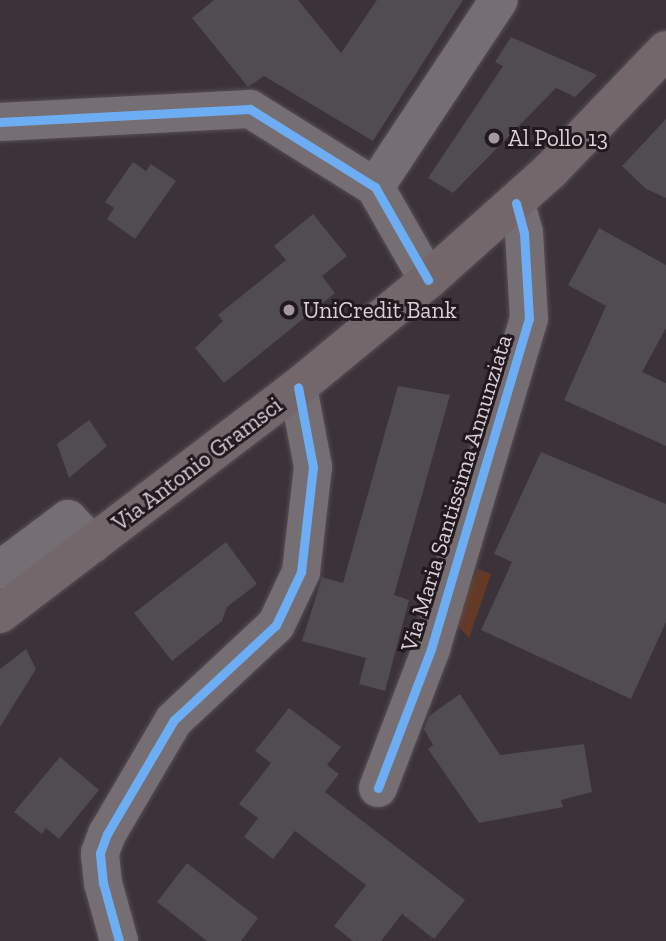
<!DOCTYPE html>
<html>
<head>
<meta charset="utf-8">
<style>
	body { margin:0 }
	#map { position:relative; width:666px; height:941px; overflow:hidden; background:#3c3239; font-family:"Zilla Slab",serif }
	div>[style] { position:absolute }
	.green>* { inset:0; background:#643a26 }
	.building>* { inset:0; background:#514b52 }
	.roads { filter:drop-shadow(0 0 2px #574e54) drop-shadow(0 0 2px #574e54) }
	.minor>* { height:38px; margin:-19px; padding:0 19px; transform-origin:19px; border-radius:19px; background:#756e73 }
	.major>* { height:38px; margin:-19px; padding:0 19px; transform-origin:19px; border-radius:19px; background:#73676c }
	.cycleway>* { height:9px; margin:-4.5px; padding:0 4.5px; transform-origin:4.5px; border-radius:4.5px; background:#6dadf4 }
	.dots>* { width:19px; height:19px; translate:-50% -50%; box-sizing:border-box; border:4px solid #21191e; border-radius:50% }
	span { translate:-50% -50%; white-space:nowrap; text-align:center; line-height:1.15; -webkit-text-stroke:6px #21191e; paint-order:stroke }
	.poi-label { font-size:23px; color:#dacfd6 }
	.left { translate:0 -50%; text-align:left }
	.street-label { font-size:23px; color:#dacfd6 }
</style>
</head>
<body>
<div id="map">
	<div class="green">
		<div style="clip-path:polygon(478px 569px,491px 574px,469px 638px,454px 621px)"></div>
	</div>
	<div class="building">
		<div style="clip-path:polygon(214px 0,298px 0,341px 53px,377px 0,463px 0,373px 141px,264px 76px,248px 87px,192px 18px)"></div>
		<div style="clip-path:polygon(511px 37px,597px 75px,575px 97px,556px 88px,453px 193px,428px 178px,503px 66px,495px 62px)"></div>
		<div style="clip-path:polygon(666px 119px,666px 198px,646px 189px,622px 166px)"></div>
		<div style="clip-path:polygon(133px 162px,146px 171px,151px 164px,176px 181px,135px 239px,107px 219px,114px 208px,105px 202px)"></div>
		<div style="clip-path:polygon(313px 214px,347px 256px,322px 276px,335px 293px,224px 383px,195px 348px,223px 321px,218px 315px,286px 260px,274px 246px)"></div>
		<div style="clip-path:polygon(599px 228px,666px 265px,666px 328px,642px 372px,666px 383px,666px 446px,564px 400px,606px 306px,568px 285px)"></div>
		<div style="clip-path:polygon(398px 386px,450px 395px,394px 595px,409px 600px,385px 691px,359px 684px,366px 658px,302px 641px,322px 577px,343px 583px)"></div>
		<div style="clip-path:polygon(89px 420px,107px 446px,69px 478px,57px 444px)"></div>
		<div style="clip-path:polygon(541px 452px,666px 504px,666px 622px,631px 699px,481px 630px,512px 562px,494px 554px)"></div>
		<div style="clip-path:polygon(226px 542px,257px 584px,227px 607px,222px 621px,172px 661px,134px 613px)"></div>
		<div style="clip-path:polygon(26px 649px,36px 669px,0 727px,0 669px)"></div>
		<div style="clip-path:polygon(460px 694px,500px 755px,584px 744px,592px 792px,561px 800px,563px 807px,479px 823px,428px 749px,433px 745px,424px 729px,429px 716px)"></div>
		<div style="clip-path:polygon(289px 708px,341px 747px,327px 765px,339px 774px,325px 792px,465px 900px,434px 939px,402px 914px,381px 941px,353px 941px,334px 926px,366px 885px,295px 831px,273px 859px,244px 837px,258px 818px,239px 804px,271px 763px,255px 751px)"></div>
		<div style="clip-path:polygon(60px 757px,99px 790px,59px 839px,46px 828px,42px 834px,14px 812px)"></div>
		<div style="clip-path:polygon(187px 863px,258px 918px,241px 941px,207px 941px,157px 902px)"></div>
	</div>
	<div class="roads">
		<div class="minor">
			<div style="left:0;top:122px;width:250px;rotate:-3deg"></div>
			<div style="left:250px;top:109px;width:147px;rotate:32deg"></div>
			<div style="left:375px;top:187px;width:107px;rotate:60.3deg"></div>
			<div style="left:375px;top:187px;width:224px;rotate:-56.5deg"></div>
			<div style="left:0;top:570px;width:85px;rotate:-36.9deg"></div>
			<div style="left:68px;top:519px;width:35px;rotate:46deg"></div>
			<div style="left:378px;top:788px;width:149px;rotate:-69.1deg"></div>
			<div style="left:431px;top:649px;width:344px;rotate:-73.5deg"></div>
			<div style="left:529px;top:319px;width:86px;rotate:-93.3deg"></div>
			<div style="left:524px;top:233px;width:31px;rotate:-105deg"></div>
			<div style="left:119px;top:941px;width:60px;rotate:-105.4deg"></div>
			<div style="left:103px;top:883px;width:30px;rotate:-96deg"></div>
			<div style="left:100px;top:853px;width:20px;rotate:-70deg"></div>
			<div style="left:107px;top:834px;width:132px;rotate:-59.6deg"></div>
			<div style="left:174px;top:720px;width:139px;rotate:-43deg"></div>
			<div style="left:276px;top:625px;width:59px;rotate:-64.7deg"></div>
			<div style="left:301px;top:572px;width:106px;rotate:-83.5deg"></div>
			<div style="left:313px;top:467px;width:81px;rotate:-100.6deg"></div>
		</div>
		<div class="major">
			<div style="left:0;top:614px;width:375px;rotate:-37.3deg"></div>
			<div style="left:298px;top:387px;width:168px;rotate:-39.5deg"></div>
			<div style="left:428px;top:280px;width:165px;rotate:-41.8deg"></div>
			<div style="left:551px;top:170px;width:166px;rotate:-46.2deg"></div>
		</div>
	</div>
	<div class="cycleway">
		<div style="left:0;top:122px;width:250px;rotate:-3deg"></div>
		<div style="left:250px;top:109px;width:147px;rotate:32deg"></div>
		<div style="left:375px;top:187px;width:107px;rotate:60.3deg"></div>
		<div style="left:378px;top:788px;width:149px;rotate:-69.1deg"></div>
		<div style="left:431px;top:649px;width:344px;rotate:-73.5deg"></div>
		<div style="left:529px;top:319px;width:86px;rotate:-93.3deg"></div>
		<div style="left:524px;top:233px;width:31px;rotate:-105deg"></div>
		<div style="left:119px;top:941px;width:60px;rotate:-105.4deg"></div>
		<div style="left:103px;top:883px;width:30px;rotate:-96deg"></div>
		<div style="left:100px;top:853px;width:20px;rotate:-70deg"></div>
		<div style="left:107px;top:834px;width:132px;rotate:-59.6deg"></div>
		<div style="left:174px;top:720px;width:139px;rotate:-43deg"></div>
		<div style="left:276px;top:625px;width:59px;rotate:-64.7deg"></div>
		<div style="left:301px;top:572px;width:106px;rotate:-83.5deg"></div>
		<div style="left:313px;top:467px;width:81px;rotate:-100.6deg"></div>
	</div>
	<div class="dots">
		<div style="left:494px;top:138px;background:#a3989f"></div>
		<div style="left:289px;top:310px;background:#a3989f"></div>
	</div>
	<div class="poi-label">
		<span class="left" style="left:508px;top:138px">Al Pollo 13</span>
		<span class="left" style="left:303px;top:310px">UniCredit Bank</span>
	</div>
	<div class="street-label">
		<span style="left:197px;top:464px;rotate:-37deg">Via Antonio Gramsci</span>
		<span style="left:456px;top:493px;rotate:-73deg">Via Maria Santissima Annunziata</span>
	</div>
</div>
</body>
</html>
